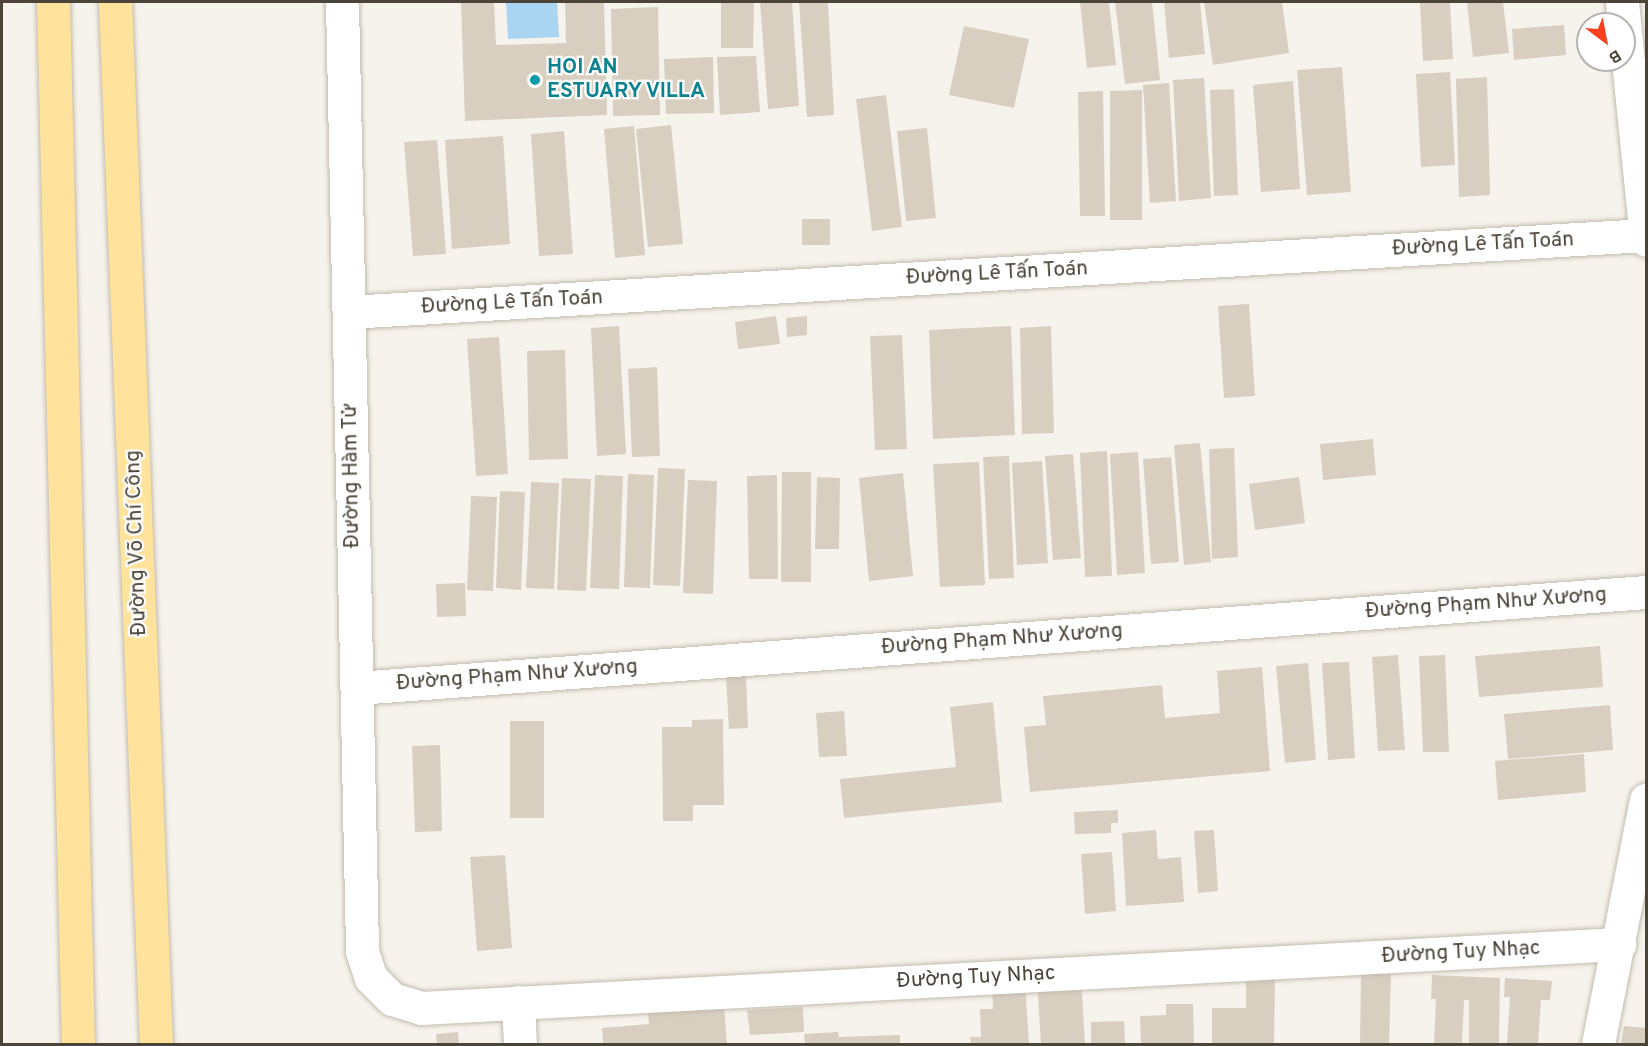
<!DOCTYPE html>
<html>
<head>
<meta charset="utf-8">
<style>
	body { margin:0 }
	#map { position:relative; width:1648px; height:1046px; overflow:hidden; background:#f6f3ec; font-family:Overpass,sans-serif }
	div>[style] { position:absolute }
	.water>* { inset:0; background:#a9d4f2 }
	.building>* { inset:0; background:#d8cfc1 }
	.roads { filter:drop-shadow(0 0 2px #c2bbae) drop-shadow(0 0 2px #c2bbae) }
	.minor>* { height:33px; margin:-16.5px; padding:0 16.5px; transform-origin:16.5px; border-radius:16.5px; background:#fff }
	.major>* { height:33px; margin:-16.5px; padding:0 16.5px; transform-origin:16.5px; border-radius:16.5px; background:#ffe39c }
	.dots>* { width:16px; height:16px; translate:-50% -50%; box-sizing:border-box; border:3px solid #fff; border-radius:50% }
	span { translate:-50% -50%; white-space:nowrap; text-align:center; line-height:1.15; -webkit-text-stroke:4.5px #fff; paint-order:stroke }
	.culture-label { font-size:21px; color:#0d838f; font-weight:700 }
	.left { translate:0 -50%; text-align:left }
	.street-label { font-size:21px; color:#4b4439 }
	.frame { position:absolute; inset:0; border:3px solid #4b4439; pointer-events:none }
	.north { position:absolute; left:1576px; top:12px; width:60px; height:60px; box-sizing:border-box; background:#fff; border:2px solid #b7b4b0; border-radius:50%; rotate:148deg; font-size:16px; font-weight:700; line-height:24px; text-align:center; color:#4b4439 }
	.north::after { content:''; display:block; margin:auto; width:21px; height:27px; background:#fc3f1d; clip-path:polygon(50% 0,100% 100%,50% 72%,0 100%) }
</style>
</head>
<body>
<div id="map">
	<div class="water">
		<div style="clip-path:polygon(506px 2px,557px 2px,559px 37px,508px 39px)"></div>
	</div>
	<div class="building">
		<div style="clip-path:polygon(461px 2px,494px 2px,496px 45px,566px 43px,565px 2px,604px 2px,607px 115px,465px 121px)"></div>
		<div style="clip-path:polygon(721px 2px,754px 2px,753px 48px,721px 48px)"></div>
		<div style="clip-path:polygon(760px 2px,792px 2px,799px 106px,768px 109px)"></div>
		<div style="clip-path:polygon(799px 2px,828px 2px,834px 115px,807px 117px)"></div>
		<div style="clip-path:polygon(1080px 2px,1109px 2px,1116px 65px,1087px 68px)"></div>
		<div style="clip-path:polygon(1115px 2px,1152px 2px,1160px 80px,1125px 84px)"></div>
		<div style="clip-path:polygon(1164px 2px,1200px 2px,1205px 54px,1169px 58px)"></div>
		<div style="clip-path:polygon(1204px 2px,1282px 2px,1289px 53px,1213px 65px)"></div>
		<div style="clip-path:polygon(1420px 2px,1450px 2px,1453px 59px,1423px 61px)"></div>
		<div style="clip-path:polygon(1467px 2px,1503px 2px,1509px 53px,1473px 57px)"></div>
		<div style="clip-path:polygon(658px 7px,660px 115px,613px 116px,611px 9px)"></div>
		<div style="clip-path:polygon(1564px 25px,1566px 55px,1514px 60px,1512px 29px)"></div>
		<div style="clip-path:polygon(964px 26px,1029px 39px,1014px 108px,949px 95px)"></div>
		<div style="clip-path:polygon(756px 56px,760px 112px,720px 115px,717px 57px)"></div>
		<div style="clip-path:polygon(713px 57px,714px 113px,666px 114px,664px 59px)"></div>
		<div style="clip-path:polygon(1342px 67px,1351px 192px,1307px 195px,1297px 70px)"></div>
		<div style="clip-path:polygon(1450px 72px,1455px 165px,1421px 167px,1416px 74px)"></div>
		<div style="clip-path:polygon(1487px 77px,1490px 195px,1459px 197px,1456px 79px)"></div>
		<div style="clip-path:polygon(1204px 78px,1211px 198px,1179px 201px,1173px 80px)"></div>
		<div style="clip-path:polygon(1293px 81px,1300px 189px,1261px 192px,1253px 85px)"></div>
		<div style="clip-path:polygon(1169px 83px,1176px 201px,1150px 203px,1143px 85px)"></div>
		<div style="clip-path:polygon(1234px 89px,1238px 195px,1214px 196px,1210px 90px)"></div>
		<div style="clip-path:polygon(1142px 90px,1142px 220px,1110px 220px,1110px 91px)"></div>
		<div style="clip-path:polygon(1103px 91px,1105px 216px,1080px 216px,1078px 92px)"></div>
		<div style="clip-path:polygon(886px 95px,902px 227px,872px 231px,856px 99px)"></div>
		<div style="clip-path:polygon(671px 125px,683px 244px,648px 247px,636px 129px)"></div>
		<div style="clip-path:polygon(634px 126px,645px 255px,615px 258px,604px 129px)"></div>
		<div style="clip-path:polygon(927px 128px,936px 218px,906px 221px,897px 131px)"></div>
		<div style="clip-path:polygon(564px 131px,573px 254px,539px 256px,531px 134px)"></div>
		<div style="clip-path:polygon(503px 136px,510px 244px,452px 249px,445px 140px)"></div>
		<div style="clip-path:polygon(437px 140px,446px 254px,413px 256px,404px 142px)"></div>
		<div style="clip-path:polygon(802px 219px,830px 219px,830px 245px,802px 245px)"></div>
		<div style="clip-path:polygon(1249px 304px,1255px 396px,1224px 398px,1218px 306px)"></div>
		<div style="clip-path:polygon(776px 316px,780px 344px,738px 349px,735px 322px)"></div>
		<div style="clip-path:polygon(807px 316px,807px 335px,787px 337px,786px 318px)"></div>
		<div style="clip-path:polygon(619px 326px,626px 454px,597px 456px,591px 328px)"></div>
		<div style="clip-path:polygon(1011px 326px,1015px 435px,933px 439px,929px 330px)"></div>
		<div style="clip-path:polygon(1051px 326px,1054px 433px,1022px 434px,1020px 328px)"></div>
		<div style="clip-path:polygon(902px 335px,907px 449px,875px 450px,870px 336px)"></div>
		<div style="clip-path:polygon(499px 337px,508px 474px,476px 476px,467px 339px)"></div>
		<div style="clip-path:polygon(565px 350px,568px 459px,529px 460px,527px 351px)"></div>
		<div style="clip-path:polygon(657px 367px,660px 456px,632px 457px,628px 369px)"></div>
		<div style="clip-path:polygon(1373px 439px,1376px 475px,1323px 480px,1320px 444px)"></div>
		<div style="clip-path:polygon(1200px 443px,1211px 562px,1184px 565px,1174px 445px)"></div>
		<div style="clip-path:polygon(1234px 448px,1238px 557px,1212px 559px,1209px 449px)"></div>
		<div style="clip-path:polygon(1107px 451px,1112px 576px,1085px 577px,1080px 453px)"></div>
		<div style="clip-path:polygon(1138px 452px,1145px 573px,1117px 575px,1110px 454px)"></div>
		<div style="clip-path:polygon(1073px 454px,1081px 558px,1053px 560px,1045px 456px)"></div>
		<div style="clip-path:polygon(1009px 456px,1014px 578px,989px 579px,983px 457px)"></div>
		<div style="clip-path:polygon(1171px 457px,1179px 562px,1151px 564px,1143px 459px)"></div>
		<div style="clip-path:polygon(1042px 461px,1048px 563px,1017px 565px,1012px 463px)"></div>
		<div style="clip-path:polygon(979px 462px,985px 585px,940px 587px,933px 464px)"></div>
		<div style="clip-path:polygon(658px 468px,685px 469px,680px 586px,653px 585px)"></div>
		<div style="clip-path:polygon(782px 472px,811px 472px,811px 582px,781px 582px)"></div>
		<div style="clip-path:polygon(903px 473px,913px 576px,869px 581px,859px 478px)"></div>
		<div style="clip-path:polygon(628px 474px,654px 475px,650px 588px,624px 587px)"></div>
		<div style="clip-path:polygon(595px 475px,623px 476px,619px 589px,590px 588px)"></div>
		<div style="clip-path:polygon(777px 475px,778px 579px,749px 579px,747px 476px)"></div>
		<div style="clip-path:polygon(817px 477px,840px 478px,839px 549px,815px 549px)"></div>
		<div style="clip-path:polygon(1299px 477px,1305px 523px,1255px 530px,1249px 484px)"></div>
		<div style="clip-path:polygon(562px 478px,591px 479px,586px 591px,557px 590px)"></div>
		<div style="clip-path:polygon(688px 480px,717px 481px,713px 594px,683px 593px)"></div>
		<div style="clip-path:polygon(531px 482px,559px 483px,554px 589px,526px 588px)"></div>
		<div style="clip-path:polygon(500px 491px,525px 492px,521px 590px,496px 588px)"></div>
		<div style="clip-path:polygon(471px 496px,497px 497px,493px 591px,467px 590px)"></div>
		<div style="clip-path:polygon(465px 583px,466px 616px,437px 617px,436px 584px)"></div>
		<div style="clip-path:polygon(1600px 646px,1603px 687px,1479px 697px,1475px 656px)"></div>
		<div style="clip-path:polygon(1398px 655px,1405px 750px,1378px 751px,1372px 657px)"></div>
		<div style="clip-path:polygon(1445px 655px,1449px 752px,1423px 752px,1419px 656px)"></div>
		<div style="clip-path:polygon(1349px 662px,1355px 758px,1328px 760px,1322px 663px)"></div>
		<div style="clip-path:polygon(1308px 663px,1316px 760px,1285px 763px,1276px 666px)"></div>
		<div style="clip-path:polygon(1262px 667px,1270px 771px,1030px 792px,1024px 727px,1046px 725px,1043px 696px,1162px 685px,1165px 718px,1220px 713px,1217px 671px)"></div>
		<div style="clip-path:polygon(746px 676px,748px 728px,729px 729px,726px 677px)"></div>
		<div style="clip-path:polygon(993px 702px,1002px 802px,844px 818px,840px 779px,956px 767px,950px 707px)"></div>
		<div style="clip-path:polygon(1610px 705px,1613px 750px,1508px 759px,1504px 714px)"></div>
		<div style="clip-path:polygon(844px 711px,847px 756px,819px 757px,816px 713px)"></div>
		<div style="clip-path:polygon(723px 719px,724px 805px,693px 805px,693px 821px,663px 821px,662px 727px,692px 727px,692px 720px)"></div>
		<div style="clip-path:polygon(510px 721px,544px 721px,544px 818px,510px 818px)"></div>
		<div style="clip-path:polygon(440px 745px,442px 831px,415px 832px,412px 746px)"></div>
		<div style="clip-path:polygon(1584px 754px,1586px 792px,1498px 800px,1495px 761px)"></div>
		<div style="clip-path:polygon(1118px 810px,1118px 823px,1111px 823px,1111px 833px,1075px 834px,1074px 812px)"></div>
		<div style="clip-path:polygon(1156px 830px,1158px 859px,1181px 857px,1184px 902px,1126px 906px,1122px 833px)"></div>
		<div style="clip-path:polygon(1214px 830px,1218px 891px,1198px 893px,1194px 831px)"></div>
		<div style="clip-path:polygon(1112px 852px,1116px 911px,1085px 914px,1081px 854px)"></div>
		<div style="clip-path:polygon(505px 855px,512px 948px,477px 951px,470px 857px)"></div>
		<div style="clip-path:polygon(1361px 974px,1391px 974px,1389px 1044px,1360px 1044px)"></div>
		<div style="clip-path:polygon(1432px 975px,1500px 978px,1499px 1044px,1469px 1044px,1469px 989px,1469px 1000px,1464px 1000px,1462px 1044px,1434px 1044px,1436px 999px,1431px 999px)"></div>
		<div style="clip-path:polygon(1081px 977px,1085px 1044px,1041px 1044px,1037px 980px)"></div>
		<div style="clip-path:polygon(1246px 978px,1275px 978px,1274px 1044px,1212px 1044px,1212px 1008px,1246px 1008px)"></div>
		<div style="clip-path:polygon(1505px 978px,1552px 981px,1550px 1000px,1541px 1000px,1538px 1044px,1507px 1044px,1510px 997px,1504px 997px)"></div>
		<div style="clip-path:polygon(1025px 984px,1029px 1044px,971px 1044px,970px 1037px,981px 1037px,980px 1009px,993px 1009px,992px 986px)"></div>
		<div style="clip-path:polygon(1166px 1004px,1193px 1004px,1194px 1044px,1141px 1044px,1140px 1016px,1166px 1015px)"></div>
		<div style="clip-path:polygon(724px 1006px,727px 1044px,603px 1044px,602px 1028px,649px 1024px,648px 1013px)"></div>
		<div style="clip-path:polygon(803px 1007px,804px 1032px,750px 1035px,747px 1010px)"></div>
		<div style="clip-path:polygon(1124px 1021px,1125px 1044px,1091px 1044px,1091px 1022px)"></div>
		<div style="clip-path:polygon(1624px 1026px,1646px 1028px,1646px 1044px,1621px 1044px)"></div>
		<div style="clip-path:polygon(458px 1032px,459px 1044px,437px 1044px,436px 1034px)"></div>
		<div style="clip-path:polygon(838px 1032px,839px 1037px,900px 1035px,900px 1044px,805px 1044px,804px 1034px)"></div>
	</div>
	<div class="roads">
		<div class="minor">
			<div style="left:342px;top:2px;width:949px;rotate:88.79deg"></div>
			<div style="left:362px;top:951px;width:28px;rotate:72deg"></div>
			<div style="left:371px;top:978px;width:30px;rotate:45deg"></div>
			<div style="left:392px;top:999px;width:30px;rotate:17deg"></div>
			<div style="left:421px;top:1008px;width:1200px;rotate:-3.06deg"></div>
			<div style="left:1622px;top:2px;width:239px;rotate:84.2deg"></div>
			<div style="left:349px;top:312px;width:1299px;rotate:-3.4deg"></div>
			<div style="left:357px;top:688px;width:1293px;rotate:-4.26deg"></div>
			<div style="left:518px;top:1002px;width:42px;rotate:87.3deg"></div>
			<div style="left:1598px;top:1044px;width:249px;rotate:-78.9deg"></div>
		</div>
		<div class="major">
			<div style="left:53px;top:2px;width:1042px;rotate:88.63deg"></div>
			<div style="left:115px;top:2px;width:1043px;rotate:87.75deg"></div>
		</div>
	</div>
	<div class="dots">
		<div style="left:535px;top:80px;background:#0f9aa8"></div>
	</div>
	<div class="culture-label">
		<span class="left" style="left:547px;top:80px">HOI AN<br>ESTUARY VILLA</span>
	</div>
	<div class="street-label">
		<span style="left:1483px;top:245px;rotate:-3deg">Đường Lê Tấn Toán</span>
		<span style="left:997px;top:274px;rotate:-3deg">Đường Lê Tấn Toán</span>
		<span style="left:512px;top:303px;rotate:-3deg">Đường Lê Tấn Toán</span>
		<span style="left:352px;top:476px;rotate:-91deg">Đường Hàm Tử</span>
		<span style="left:137px;top:543px;rotate:-92deg">Đường Võ Chí Công</span>
		<span style="left:1486px;top:604px;rotate:-4deg">Đường Phạm Như Xương</span>
		<span style="left:1002px;top:640px;rotate:-4deg">Đường Phạm Như Xương</span>
		<span style="left:517px;top:676px;rotate:-4deg">Đường Phạm Như Xương</span>
		<span style="left:1461px;top:953px;rotate:-3deg">Đường Tuy Nhạc</span>
		<span style="left:976px;top:978px;rotate:-3deg">Đường Tuy Nhạc</span>
	</div>
	<div class="frame"></div>
	<div class="north">B</div>
</div>
</body>
</html>
